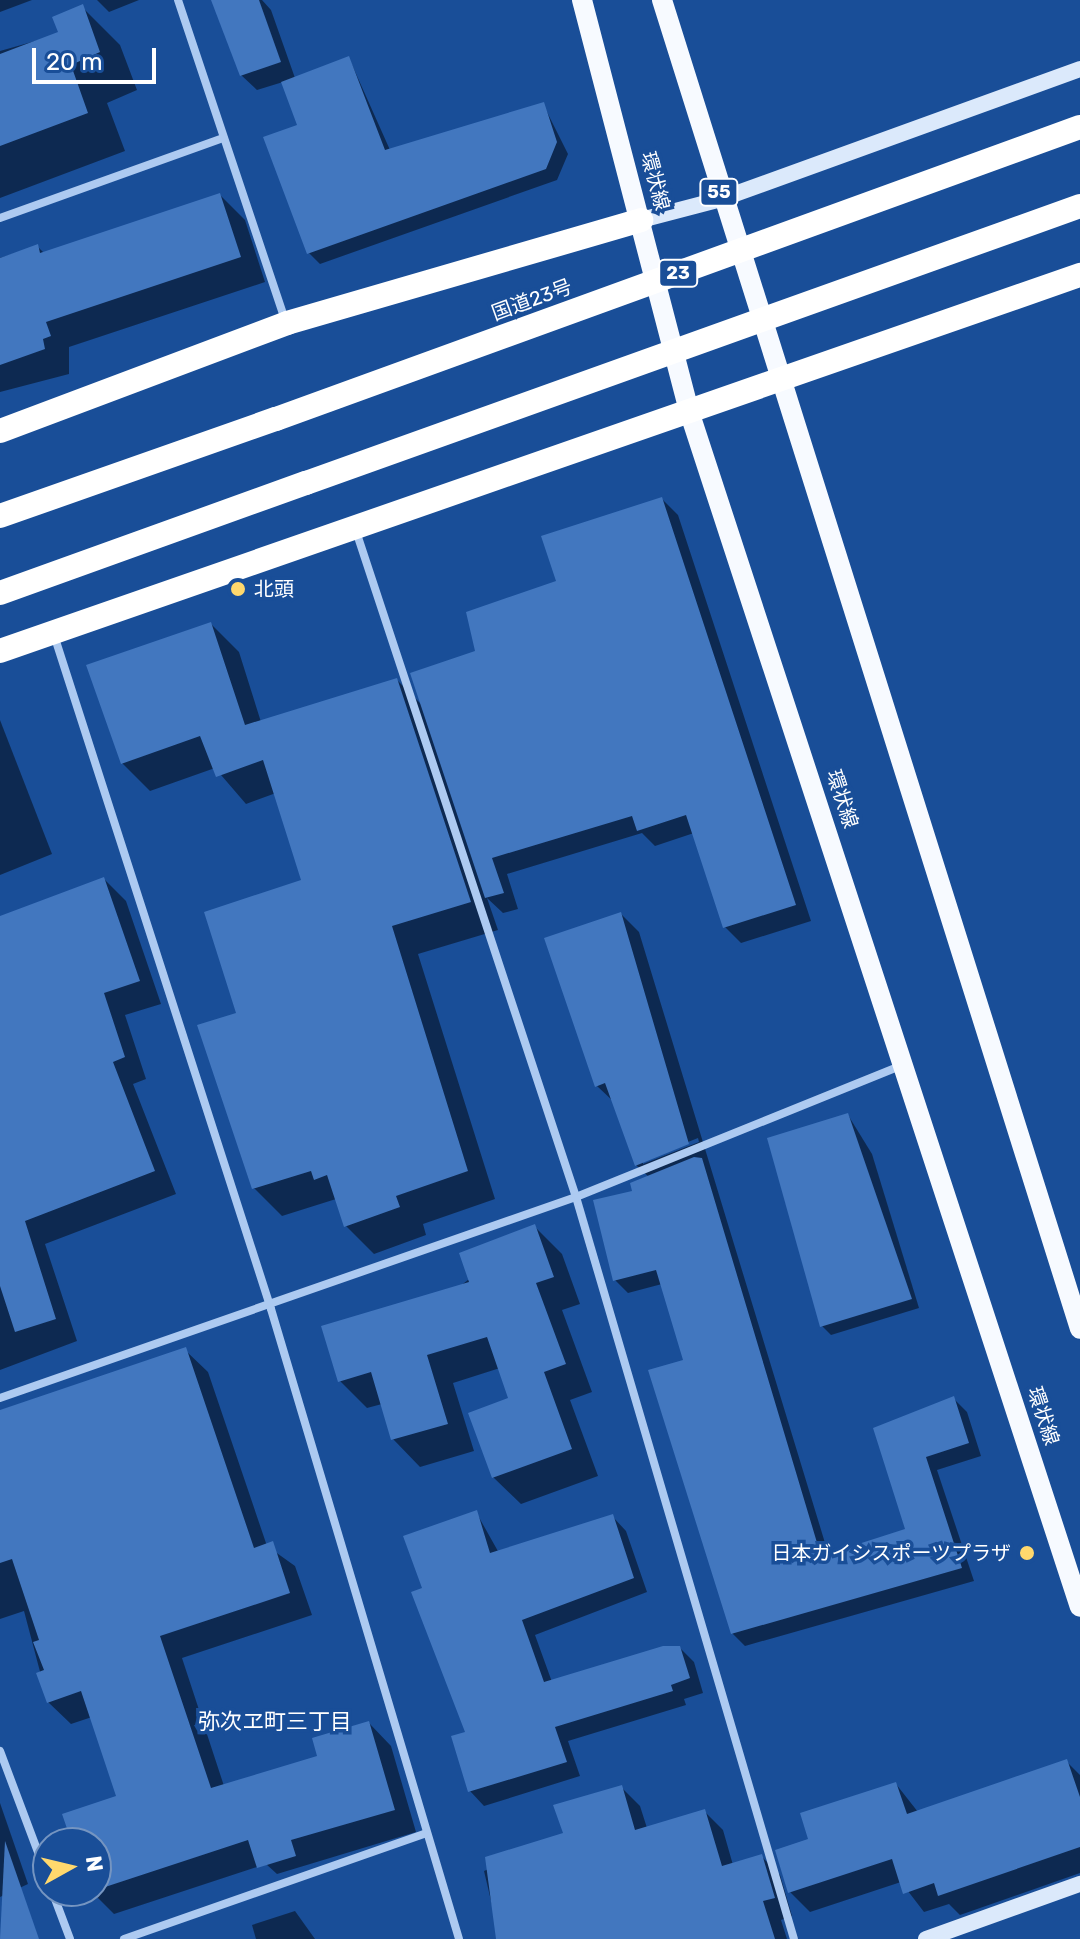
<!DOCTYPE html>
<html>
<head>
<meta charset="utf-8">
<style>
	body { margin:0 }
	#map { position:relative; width:1080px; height:1939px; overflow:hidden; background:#194e98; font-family:Rubik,"Noto Sans JP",sans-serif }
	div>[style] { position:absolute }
	.shadow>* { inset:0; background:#0007 }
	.building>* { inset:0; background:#4277bf }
	.street>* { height:8px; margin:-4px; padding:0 4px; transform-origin:4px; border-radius:4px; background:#adcaf1 }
	.secondary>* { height:16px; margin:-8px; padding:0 8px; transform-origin:8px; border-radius:8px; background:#dbe9fb }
	.primary>* { height:20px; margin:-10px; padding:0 10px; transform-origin:10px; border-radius:10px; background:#f7faff }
	.highway>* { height:24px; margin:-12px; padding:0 12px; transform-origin:12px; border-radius:12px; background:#fff }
	.highway-bridge>* { height:24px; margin:-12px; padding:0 12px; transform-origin:12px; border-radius:12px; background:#fff }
	.dots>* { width:22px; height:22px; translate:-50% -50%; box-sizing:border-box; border:4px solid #194e98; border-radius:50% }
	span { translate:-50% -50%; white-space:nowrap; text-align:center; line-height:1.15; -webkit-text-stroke:7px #194e98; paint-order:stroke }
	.shield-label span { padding:2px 6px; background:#194e98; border:2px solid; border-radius:6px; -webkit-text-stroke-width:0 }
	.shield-label { font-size:18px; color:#fff; font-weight:700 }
	.street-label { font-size:20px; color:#fff }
	.poi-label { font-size:20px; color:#fff }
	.left { translate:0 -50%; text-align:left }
	.right { translate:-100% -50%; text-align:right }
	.neighbourhood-label { font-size:22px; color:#fff }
	.north { position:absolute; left:32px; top:1827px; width:80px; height:80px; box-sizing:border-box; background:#194e98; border:2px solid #7595c1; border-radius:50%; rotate:82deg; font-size:22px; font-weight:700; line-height:32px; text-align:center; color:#fff }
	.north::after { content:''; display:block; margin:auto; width:28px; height:36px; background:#ffd86d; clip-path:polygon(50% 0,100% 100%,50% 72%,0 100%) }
	.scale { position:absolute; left:32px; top:48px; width:124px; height:36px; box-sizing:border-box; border:4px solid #fff; border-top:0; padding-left:10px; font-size:24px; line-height:28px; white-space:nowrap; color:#fff; -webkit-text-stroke:6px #194e98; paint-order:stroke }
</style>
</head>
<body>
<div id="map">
	<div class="shadow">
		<div style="clip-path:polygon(0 0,32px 0,0 12px)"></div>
		<div style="clip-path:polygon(97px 0,139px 0,109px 12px)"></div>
		<div style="clip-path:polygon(237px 0,262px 0,271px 10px,295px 78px,349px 58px,390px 150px,543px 104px,568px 154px,557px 180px,320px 264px,309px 253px,300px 127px,283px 82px,257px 90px,241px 75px)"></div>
		<div style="clip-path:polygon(82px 7px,120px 45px,137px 90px,107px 103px,125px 151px,0 198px,0 51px,60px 34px)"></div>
		<div style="clip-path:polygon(220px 195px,245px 220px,265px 282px,69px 347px,69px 374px,0 392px,0 258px,37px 246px,45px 254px)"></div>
		<div style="clip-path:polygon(662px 499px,678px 515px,811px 921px,741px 943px,725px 927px,694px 833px,655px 846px,642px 833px,507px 874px,518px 909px,503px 913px,487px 898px,498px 930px,418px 954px,495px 1199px,423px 1224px,426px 1235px,374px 1254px,346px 1226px,336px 1199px,282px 1216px,254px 1188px,239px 1014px,304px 881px,276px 793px,246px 804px,215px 768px,150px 791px,122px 763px,211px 624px,239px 652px,261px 722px,397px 680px,424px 707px,477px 652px)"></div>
		<div style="clip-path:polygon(0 720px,52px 854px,0 875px)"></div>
		<div style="clip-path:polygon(104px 879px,126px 901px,161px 1004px,125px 1015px,146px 1079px,133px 1084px,176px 1194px,45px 1244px,77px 1341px,0 1370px,0 917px)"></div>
		<div style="clip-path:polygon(evenodd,621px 914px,639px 932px,829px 1556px,908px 1530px,876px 1429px,954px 1399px,967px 1412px,981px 1456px,937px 1470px,974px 1581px,745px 1646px,732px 1633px,685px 1361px,662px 1284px,628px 1293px,615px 1280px,635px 1192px,650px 1178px,636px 1165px,615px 1103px,597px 1086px,621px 914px,698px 1138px,699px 1142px,643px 1164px,643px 1160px,698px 1138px)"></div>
		<div style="clip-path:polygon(848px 1115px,872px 1154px,919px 1308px,831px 1335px,822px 1326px)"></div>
		<div style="clip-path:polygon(535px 1227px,562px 1254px,580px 1304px,562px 1310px,592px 1392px,570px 1400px,598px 1476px,521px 1504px,493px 1477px,511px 1399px,500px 1368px,453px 1383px,474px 1451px,420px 1467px,393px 1439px,382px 1404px,367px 1408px,340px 1381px)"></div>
		<div style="clip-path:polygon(185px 1350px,208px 1372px,267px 1546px,295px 1566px,312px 1615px,182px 1658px,224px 1786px,320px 1758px,369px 1723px,391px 1746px,416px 1832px,277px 1874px,266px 1864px,114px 1914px,91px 1891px,96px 1843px,75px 1843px,118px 1797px,92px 1717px,71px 1724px,48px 1702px,24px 1611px,0 1619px,0 1412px)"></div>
		<div style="clip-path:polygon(476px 1512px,499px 1553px,612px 1516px,626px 1531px,647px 1592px,535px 1635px,552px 1682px,680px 1648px,694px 1662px,703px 1693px,684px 1699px,686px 1705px,568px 1741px,580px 1776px,484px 1806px,470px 1791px,467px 1733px,424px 1589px)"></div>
		<div style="clip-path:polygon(1066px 1761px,1080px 1775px,1080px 1873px,960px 1915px,949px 1904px,924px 1912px,901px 1882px,810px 1912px,790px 1892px,811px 1840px,896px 1784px,918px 1812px)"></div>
		<div style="clip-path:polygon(621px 1787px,640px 1806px,647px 1828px,704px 1811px,723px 1830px,733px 1865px,761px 1856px,780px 1875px,792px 1916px,781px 1920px,787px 1939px,500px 1939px,484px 1871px,565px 1835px)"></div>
		<div style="clip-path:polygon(0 1803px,28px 1884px,0 1897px)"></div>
		<div style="clip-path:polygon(295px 1911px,315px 1939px,256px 1939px,252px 1925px)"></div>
	</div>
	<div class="building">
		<div style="clip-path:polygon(211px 0,259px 0,281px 62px,240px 76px)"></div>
		<div style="clip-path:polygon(83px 4px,100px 52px,71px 65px,88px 113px,0 146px,0 54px,58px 32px,52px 17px)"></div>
		<div style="clip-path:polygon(349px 56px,385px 150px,544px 102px,557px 142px,546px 169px,307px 254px,263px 137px,297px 125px,281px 82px)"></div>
		<div style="clip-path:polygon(220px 193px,241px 257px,46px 322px,51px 336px,43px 339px,45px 349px,0 365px,0 258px,38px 244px,40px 253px)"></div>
		<div style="clip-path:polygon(662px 497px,796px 905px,723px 928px,686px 815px,637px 831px,632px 816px,492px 858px,504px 893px,485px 898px,410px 673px,475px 651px,466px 612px,556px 581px,541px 536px)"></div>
		<div style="clip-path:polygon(211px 622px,245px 725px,397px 678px,471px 902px,392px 926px,468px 1171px,396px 1196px,400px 1207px,344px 1227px,327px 1175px,314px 1180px,311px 1171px,252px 1189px,197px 1025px,236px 1013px,204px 912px,301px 880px,263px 760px,216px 777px,200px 736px,121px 764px,86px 665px)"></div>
		<div style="clip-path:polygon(104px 877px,140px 981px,104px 993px,125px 1057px,113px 1062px,155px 1171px,25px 1221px,56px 1319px,15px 1332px,0 1286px,0 916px)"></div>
		<div style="clip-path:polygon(621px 912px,689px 1144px,635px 1166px,605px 1083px,595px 1087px,544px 938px)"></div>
		<div style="clip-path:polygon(848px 1113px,912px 1299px,820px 1327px,767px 1138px)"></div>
		<div style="clip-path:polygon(694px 1157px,702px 1158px,821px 1556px,905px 1529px,873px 1428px,954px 1396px,969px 1443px,926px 1457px,962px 1568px,731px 1634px,648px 1370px,683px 1360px,656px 1270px,613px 1281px,593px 1200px,632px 1191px,630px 1183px)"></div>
		<div style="clip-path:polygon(535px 1224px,554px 1277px,536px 1283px,566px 1364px,544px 1372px,572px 1449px,492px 1478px,468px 1413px,508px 1398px,487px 1337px,427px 1355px,448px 1424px,391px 1440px,371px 1372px,338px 1382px,321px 1326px,469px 1282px,459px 1253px)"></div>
		<div style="clip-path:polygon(186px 1347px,254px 1548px,273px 1541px,290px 1593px,160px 1636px,211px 1788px,317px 1756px,312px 1738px,369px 1721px,395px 1810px,291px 1840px,296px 1856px,257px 1868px,248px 1840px,96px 1890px,96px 1843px,72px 1843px,62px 1814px,116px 1796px,81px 1691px,47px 1703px,36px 1673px,44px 1670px,33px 1642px,39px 1640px,12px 1559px,0 1563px,0 1410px)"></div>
		<div style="clip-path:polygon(477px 1510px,490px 1553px,613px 1514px,634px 1578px,522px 1620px,544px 1682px,663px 1646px,680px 1646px,690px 1678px,671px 1685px,673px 1691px,555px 1727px,567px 1762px,468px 1792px,451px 1736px,465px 1732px,411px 1592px,422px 1588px,403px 1536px)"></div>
		<div style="clip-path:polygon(1067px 1759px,1080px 1797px,1080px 1847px,938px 1896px,934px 1883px,903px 1894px,892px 1859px,788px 1893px,775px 1850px,808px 1839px,800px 1813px,896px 1782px,907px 1814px)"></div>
		<div style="clip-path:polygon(622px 1785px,635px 1830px,705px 1809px,722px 1866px,762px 1854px,775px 1898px,763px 1901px,775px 1939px,496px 1939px,485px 1857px,563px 1833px,553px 1805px)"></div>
		<div style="clip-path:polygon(5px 1841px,39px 1939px,0 1939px)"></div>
	</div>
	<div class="street">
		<div style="left:178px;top:0;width:336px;rotate:71.5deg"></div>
		<div style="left:0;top:218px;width:237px;rotate:-19.7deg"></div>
		<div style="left:356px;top:531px;width:701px;rotate:71.72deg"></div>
		<div style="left:576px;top:1197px;width:773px;rotate:73.63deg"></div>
		<div style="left:54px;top:635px;width:708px;rotate:72.15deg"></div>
		<div style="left:271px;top:1309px;width:657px;rotate:73.38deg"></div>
		<div style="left:0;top:1398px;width:610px;rotate:-19.24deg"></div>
		<div style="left:576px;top:1197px;width:353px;rotate:-22deg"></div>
		<div style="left:0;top:1751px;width:137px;rotate:69.4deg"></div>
		<div style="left:52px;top:1891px;width:51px;rotate:69.4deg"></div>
		<div style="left:124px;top:1939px;width:320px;rotate:-19.3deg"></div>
	</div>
	<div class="secondary">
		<div style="left:641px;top:220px;width:83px;rotate:-14.7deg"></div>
		<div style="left:721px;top:199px;width:382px;rotate:-19.9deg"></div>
		<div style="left:926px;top:1939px;width:164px;rotate:-19.7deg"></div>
	</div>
	<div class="primary">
		<div style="left:582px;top:0;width:422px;rotate:75.4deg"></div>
		<div style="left:688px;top:408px;width:1261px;rotate:71.9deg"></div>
		<div style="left:662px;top:0;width:1393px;rotate:72.54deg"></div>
	</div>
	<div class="highway">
		<div style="left:0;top:431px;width:307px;rotate:-20.6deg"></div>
		<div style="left:287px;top:323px;width:369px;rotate:-16.2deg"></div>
		<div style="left:0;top:516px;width:293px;rotate:-19.4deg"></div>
		<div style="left:0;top:593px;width:325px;rotate:-19.8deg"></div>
		<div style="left:0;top:651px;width:1144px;rotate:-19.2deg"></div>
	</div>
	<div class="highway-bridge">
		<div style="left:276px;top:419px;width:855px;rotate:-19.96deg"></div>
		<div style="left:306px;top:483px;width:822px;rotate:-19.69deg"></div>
	</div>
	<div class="dots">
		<div style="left:238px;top:589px;background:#ffd86d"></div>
		<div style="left:1027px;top:1553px;background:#ffd86d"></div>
	</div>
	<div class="shield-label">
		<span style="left:719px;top:192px">55</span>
		<span style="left:678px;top:273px">23</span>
	</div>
	<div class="street-label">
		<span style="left:655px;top:181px;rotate:75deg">環状線</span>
		<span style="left:532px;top:300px;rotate:-20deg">国道23号</span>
		<span style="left:842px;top:799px;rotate:72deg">環状線</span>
		<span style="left:1043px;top:1416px;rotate:72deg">環状線</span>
	</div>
	<div class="poi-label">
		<span class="left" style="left:254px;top:589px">北頭</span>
		<span class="right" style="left:1011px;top:1553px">日本ガイシスポーツプラザ</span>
	</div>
	<div class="neighbourhood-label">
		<span style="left:275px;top:1722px">弥次ヱ町三丁目</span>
	</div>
	<div class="north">N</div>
	<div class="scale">20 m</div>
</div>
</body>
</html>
